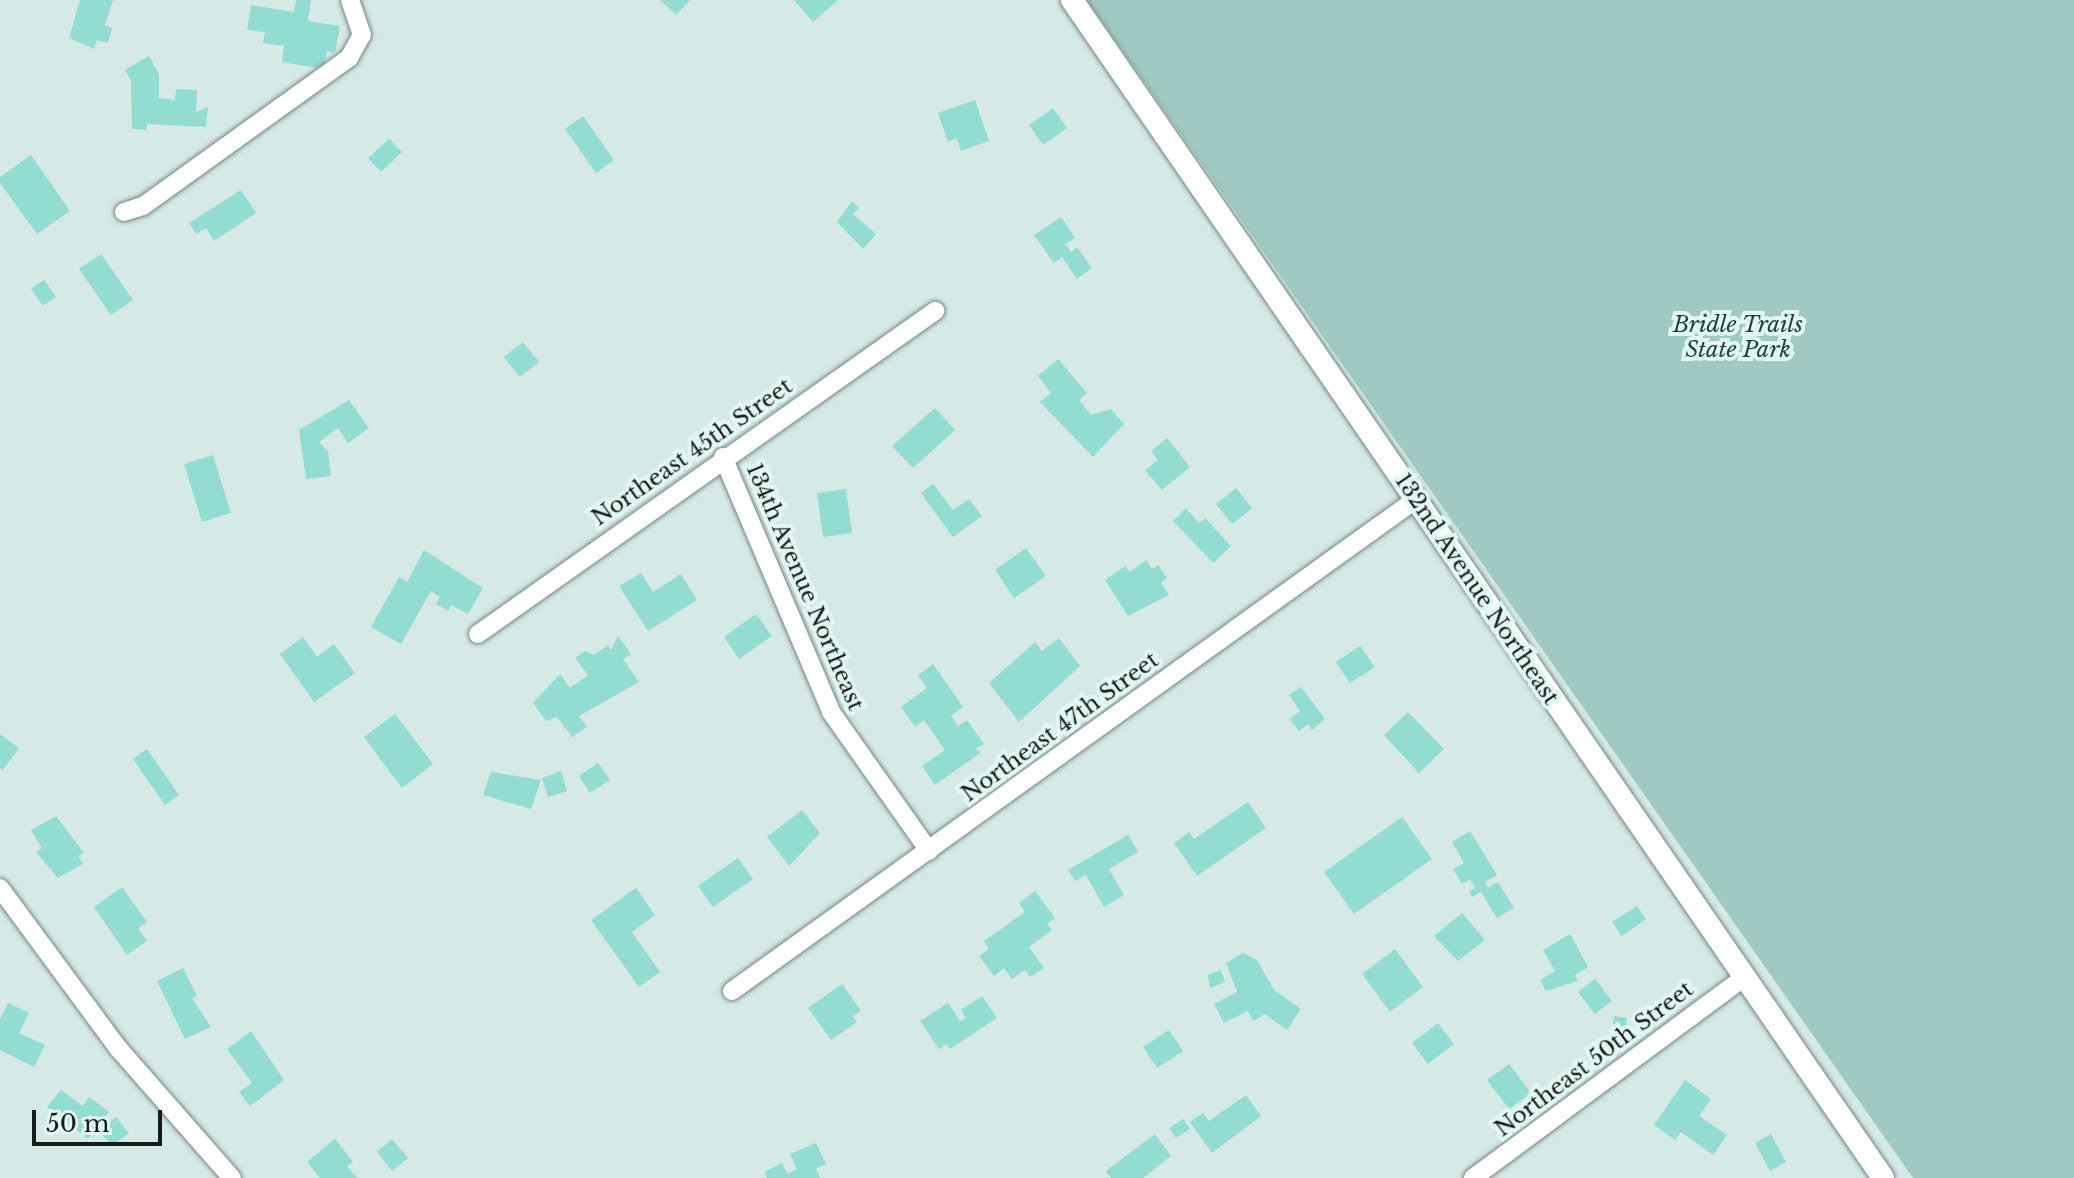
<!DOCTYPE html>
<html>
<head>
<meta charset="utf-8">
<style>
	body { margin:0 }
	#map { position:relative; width:2074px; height:1178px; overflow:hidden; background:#d5e9e6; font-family:"Libre Baskerville",serif }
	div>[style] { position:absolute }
	.green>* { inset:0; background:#9fc9c2 }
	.building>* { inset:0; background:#93dcd2 }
	.roads { filter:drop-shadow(0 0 2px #748784) drop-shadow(0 0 2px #748784) }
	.minor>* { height:18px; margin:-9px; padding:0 9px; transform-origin:9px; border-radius:9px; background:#fff }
	.tertiary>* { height:22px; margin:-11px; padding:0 11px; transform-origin:11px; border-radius:11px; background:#fff }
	span { translate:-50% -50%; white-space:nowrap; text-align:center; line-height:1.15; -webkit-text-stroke:8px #e2f7f3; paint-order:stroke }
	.park-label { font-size:22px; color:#1d413c; font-style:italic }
	.street-label { font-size:22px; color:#141c1a }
	.scale { position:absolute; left:32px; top:1110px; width:130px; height:36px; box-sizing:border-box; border:4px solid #141c1a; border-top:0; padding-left:10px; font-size:24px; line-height:28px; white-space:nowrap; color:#141c1a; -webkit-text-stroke:6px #e2f7f3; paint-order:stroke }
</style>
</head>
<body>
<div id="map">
	<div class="green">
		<div style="clip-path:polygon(1087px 0,2074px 0,2074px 1178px,1913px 1178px)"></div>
	</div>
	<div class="building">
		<div style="clip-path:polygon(80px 0,113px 0,105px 25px,112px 28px,108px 43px,97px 40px,94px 49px,69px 38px)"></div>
		<div style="clip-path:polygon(296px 0,311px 0,308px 21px,340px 26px,335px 53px,327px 51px,324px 69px,282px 62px,284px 46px,263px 43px,265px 32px,247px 30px,251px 5px,294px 12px)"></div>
		<div style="clip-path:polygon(660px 0,690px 0,676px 15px)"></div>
		<div style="clip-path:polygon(794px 0,838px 0,813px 22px)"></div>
		<div style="clip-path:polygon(149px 56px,159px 74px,159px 98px,175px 100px,176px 89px,197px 90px,196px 112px,208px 107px,206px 127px,147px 124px,147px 130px,132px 129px,131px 81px,125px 70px)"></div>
		<div style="clip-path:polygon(975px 100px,989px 141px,961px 151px,957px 138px,948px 142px,938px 113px)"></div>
		<div style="clip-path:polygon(1053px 108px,1067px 128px,1043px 145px,1029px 125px)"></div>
		<div style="clip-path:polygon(583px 116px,614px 160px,596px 173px,565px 129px)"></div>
		<div style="clip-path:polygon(389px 139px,402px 152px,381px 172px,368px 158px)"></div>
		<div style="clip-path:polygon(31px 155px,70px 211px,37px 234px,0 183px,0 177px)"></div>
		<div style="clip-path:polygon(241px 190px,256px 213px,214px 241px,206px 228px,196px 234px,189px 223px)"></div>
		<div style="clip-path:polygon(852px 201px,859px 208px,853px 214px,876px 234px,863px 249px,837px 222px)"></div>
		<div style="clip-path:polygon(1061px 217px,1075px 238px,1065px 244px,1071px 252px,1077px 247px,1092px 268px,1077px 279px,1062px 257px,1054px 263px,1034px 235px)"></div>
		<div style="clip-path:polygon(101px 254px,133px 300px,111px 315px,79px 269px)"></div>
		<div style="clip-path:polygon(44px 280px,56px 297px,43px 306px,31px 289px)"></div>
		<div style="clip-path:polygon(523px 342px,539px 362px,520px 377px,504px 357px)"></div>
		<div style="clip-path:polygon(1058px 359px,1087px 393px,1079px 400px,1091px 415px,1111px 409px,1124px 424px,1093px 457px,1040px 402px,1051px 393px,1038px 376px)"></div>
		<div style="clip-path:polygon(349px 400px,369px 428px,348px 443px,338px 428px,319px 442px,328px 451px,331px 476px,306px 479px,299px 430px)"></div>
		<div style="clip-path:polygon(935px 408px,955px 430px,913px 468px,892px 446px)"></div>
		<div style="clip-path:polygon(1167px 438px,1190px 467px,1162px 490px,1145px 470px,1158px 460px,1151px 451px)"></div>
		<div style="clip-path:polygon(213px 455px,231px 513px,202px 522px,184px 464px)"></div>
		<div style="clip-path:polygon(933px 484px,953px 510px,969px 499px,982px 516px,953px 537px,921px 493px)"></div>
		<div style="clip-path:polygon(1236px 488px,1252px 508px,1232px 524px,1216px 504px)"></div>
		<div style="clip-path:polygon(846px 489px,852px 533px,823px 537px,817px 493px)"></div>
		<div style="clip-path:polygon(1186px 508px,1199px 523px,1205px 518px,1231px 546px,1213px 563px,1173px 521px)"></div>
		<div style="clip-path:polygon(1026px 548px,1046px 576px,1014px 598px,995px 570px)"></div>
		<div style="clip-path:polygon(424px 550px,483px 588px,468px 614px,451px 605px,448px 611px,436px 604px,440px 597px,431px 591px,401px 644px,371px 627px,399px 577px,407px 582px)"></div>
		<div style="clip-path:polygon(1146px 560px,1152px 569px,1158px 565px,1167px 578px,1161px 583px,1169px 595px,1128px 616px,1105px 580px,1125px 566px,1130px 572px)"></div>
		<div style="clip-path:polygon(641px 573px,653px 592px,681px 574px,697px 600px,648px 631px,619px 586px)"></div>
		<div style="clip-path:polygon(756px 614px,772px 636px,739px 659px,724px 637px)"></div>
		<div style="clip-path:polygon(618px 636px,631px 654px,623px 659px,639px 682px,579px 716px,587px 727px,572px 737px,557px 717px,546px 721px,533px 703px,560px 674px,570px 688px,588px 675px,575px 658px,585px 651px,594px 655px,608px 645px,611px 650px)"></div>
		<div style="clip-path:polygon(303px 637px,317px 657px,334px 644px,355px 673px,314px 702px,280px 654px)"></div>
		<div style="clip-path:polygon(1059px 638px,1080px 666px,1019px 722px,989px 683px,1035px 642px,1042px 651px)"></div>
		<div style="clip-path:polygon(1360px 646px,1375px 667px,1350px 683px,1336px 662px)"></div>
		<div style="clip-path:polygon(933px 664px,963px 707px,951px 716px,958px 726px,967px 720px,984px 744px,976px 748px,980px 753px,935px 785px,922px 766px,945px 750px,924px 720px,915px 727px,901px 707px,927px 688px,918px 675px)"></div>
		<div style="clip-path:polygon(1301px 687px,1325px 719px,1312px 730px,1308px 724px,1299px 731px,1290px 719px,1300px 711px,1289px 695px)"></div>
		<div style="clip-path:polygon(1408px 712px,1444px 749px,1419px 773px,1384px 735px)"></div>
		<div style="clip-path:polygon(395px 714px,433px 764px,402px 788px,364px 737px)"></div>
		<div style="clip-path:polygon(0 734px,19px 748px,3px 770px,0 768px)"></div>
		<div style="clip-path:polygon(147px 749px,179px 795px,165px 805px,133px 759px)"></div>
		<div style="clip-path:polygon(598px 763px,610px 780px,590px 793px,579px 776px)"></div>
		<div style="clip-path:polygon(561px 771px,567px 791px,548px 797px,542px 778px)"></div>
		<div style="clip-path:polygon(491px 772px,541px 780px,531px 809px,483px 795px)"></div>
		<div style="clip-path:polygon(1248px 802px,1266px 828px,1197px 876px,1174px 843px,1189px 832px,1194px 839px)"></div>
		<div style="clip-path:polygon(802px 810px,820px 833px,789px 866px,767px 837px)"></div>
		<div style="clip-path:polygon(56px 816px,84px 853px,78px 856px,83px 864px,58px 878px,36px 852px,42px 848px,31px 830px)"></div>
		<div style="clip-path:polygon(1402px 817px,1432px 859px,1354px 914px,1324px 872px)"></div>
		<div style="clip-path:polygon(1470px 831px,1497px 875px,1485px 882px,1488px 888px,1498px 882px,1514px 908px,1497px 918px,1481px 892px,1472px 897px,1469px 892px,1475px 888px,1470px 879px,1462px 884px,1453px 869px,1464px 863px,1452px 842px)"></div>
		<div style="clip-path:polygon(1128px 835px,1138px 852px,1109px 869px,1124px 895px,1104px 907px,1086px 875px,1075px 881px,1068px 870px)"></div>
		<div style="clip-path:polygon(738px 858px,753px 879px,713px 907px,698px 886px)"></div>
		<div style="clip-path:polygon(122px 887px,147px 922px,138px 928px,147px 941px,127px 955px,94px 907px)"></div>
		<div style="clip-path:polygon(636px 888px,655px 915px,632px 932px,660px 972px,639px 987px,591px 920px)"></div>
		<div style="clip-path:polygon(1035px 891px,1055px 918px,1047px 924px,1052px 930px,1029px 947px,1044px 968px,1030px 977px,1025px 970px,1012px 979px,1004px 968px,994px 976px,979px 956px,989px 949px,984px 941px,1025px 912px,1019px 903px)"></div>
		<div style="clip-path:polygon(1637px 906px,1646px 919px,1622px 936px,1612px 922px)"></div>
		<div style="clip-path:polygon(1462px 913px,1485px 940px,1458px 961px,1434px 936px)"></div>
		<div style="clip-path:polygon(1570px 934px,1588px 967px,1575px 975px,1578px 981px,1546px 991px,1540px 980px,1555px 971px,1543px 950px)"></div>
		<div style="clip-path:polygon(1395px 949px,1423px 987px,1390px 1012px,1362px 974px)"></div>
		<div style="clip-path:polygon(1243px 953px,1257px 960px,1274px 990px,1301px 1009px,1287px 1030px,1265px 1014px,1253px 1021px,1248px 1011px,1224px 1023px,1214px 1004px,1237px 992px,1226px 963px)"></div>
		<div style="clip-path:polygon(183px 968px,197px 996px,192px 998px,211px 1027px,185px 1039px,157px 981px)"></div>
		<div style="clip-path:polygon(1221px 970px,1225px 982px,1210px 988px,1208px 975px)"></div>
		<div style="clip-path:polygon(1595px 979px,1612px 1001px,1595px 1014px,1578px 992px)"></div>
		<div style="clip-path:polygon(842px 984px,861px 1011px,853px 1016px,857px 1022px,831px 1040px,808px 1008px)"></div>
		<div style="clip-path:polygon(982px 996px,997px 1018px,950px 1049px,947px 1044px,939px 1049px,920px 1021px,948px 1003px,960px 1021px,966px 1018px,961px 1010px)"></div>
		<div style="clip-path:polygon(8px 1003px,29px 1013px,19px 1033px,45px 1045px,34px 1067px,0 1050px,0 1019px)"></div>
		<div style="clip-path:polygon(1614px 1016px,1627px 1018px,1624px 1040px,1611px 1038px)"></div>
		<div style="clip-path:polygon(1438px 1023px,1454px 1044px,1428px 1064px,1412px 1043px)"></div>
		<div style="clip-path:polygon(1169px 1030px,1183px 1051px,1157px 1068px,1143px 1047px)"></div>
		<div style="clip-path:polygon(251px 1031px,284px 1080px,250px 1106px,239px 1092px,252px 1083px,227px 1049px)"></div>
		<div style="clip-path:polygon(1509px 1064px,1531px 1093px,1509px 1109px,1487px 1080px)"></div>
		<div style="clip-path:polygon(1685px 1080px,1711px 1099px,1699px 1116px,1727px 1135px,1713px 1155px,1681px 1132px,1675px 1140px,1654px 1125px)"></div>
		<div style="clip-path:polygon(61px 1090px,83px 1106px,89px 1097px,109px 1112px,88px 1139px,47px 1107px)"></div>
		<div style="clip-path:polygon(1246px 1095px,1261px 1116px,1212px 1153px,1190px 1122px,1203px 1113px,1209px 1121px)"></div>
		<div style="clip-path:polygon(116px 1117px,129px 1133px,112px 1146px,99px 1131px)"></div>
		<div style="clip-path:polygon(1183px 1119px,1190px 1129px,1176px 1138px,1169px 1128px)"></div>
		<div style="clip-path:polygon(1155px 1134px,1171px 1156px,1143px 1178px,1111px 1178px,1106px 1171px)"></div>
		<div style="clip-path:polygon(1771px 1134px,1786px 1162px,1770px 1171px,1755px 1143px)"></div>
		<div style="clip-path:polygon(335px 1139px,353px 1162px,347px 1166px,357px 1178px,320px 1178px,307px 1162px)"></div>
		<div style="clip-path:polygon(392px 1139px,408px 1158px,392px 1171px,377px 1152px)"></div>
		<div style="clip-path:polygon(816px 1143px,826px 1164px,816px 1169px,820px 1178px,767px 1178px,764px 1172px,782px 1163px,787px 1174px,797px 1169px,790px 1154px)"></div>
	</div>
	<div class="roads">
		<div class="minor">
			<div style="left:124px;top:212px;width:20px;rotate:-18deg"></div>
			<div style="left:143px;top:206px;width:254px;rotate:-35.7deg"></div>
			<div style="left:349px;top:58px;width:26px;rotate:-61deg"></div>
			<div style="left:362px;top:35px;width:37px;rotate:-109deg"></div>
			<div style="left:723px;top:457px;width:277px;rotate:67deg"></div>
			<div style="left:831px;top:712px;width:170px;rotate:54.8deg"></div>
			<div style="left:478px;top:634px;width:560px;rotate:-35.25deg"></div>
			<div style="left:0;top:888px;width:199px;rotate:53.6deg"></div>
			<div style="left:118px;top:1048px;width:173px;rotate:48.8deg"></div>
			<div style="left:732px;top:991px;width:841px;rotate:-35.71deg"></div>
			<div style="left:1473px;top:1178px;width:336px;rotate:-36.5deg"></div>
		</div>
		<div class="tertiary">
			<div style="left:1072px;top:0;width:1430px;rotate:55.45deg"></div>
		</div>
	</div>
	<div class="park-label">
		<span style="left:1738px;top:337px">Bridle Trails<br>State Park</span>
	</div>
	<div class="street-label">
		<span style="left:692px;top:452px;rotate:-35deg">Northeast 45th Street</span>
		<span style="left:805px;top:587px;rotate:67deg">134th Avenue Northeast</span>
		<span style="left:1477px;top:589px;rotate:56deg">132nd Avenue Northeast</span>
		<span style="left:1060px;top:727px;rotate:-36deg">Northeast 47th Street</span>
		<span style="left:1594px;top:1059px;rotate:-37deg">Northeast 50th Street</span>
	</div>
	<div class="scale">50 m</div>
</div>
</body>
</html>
